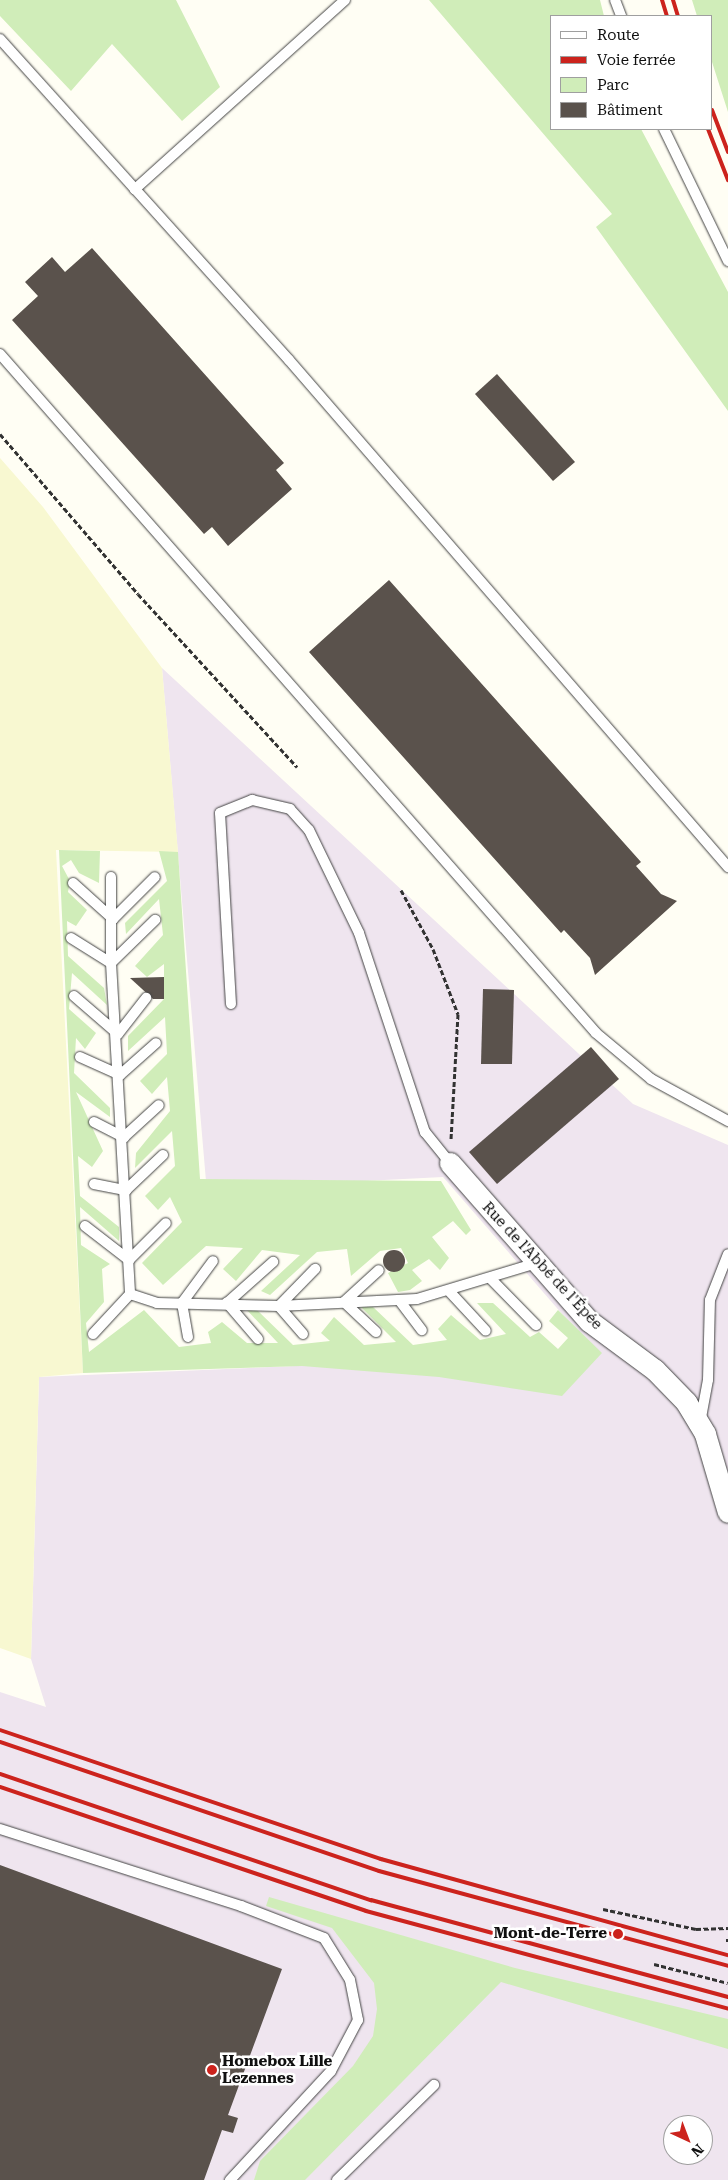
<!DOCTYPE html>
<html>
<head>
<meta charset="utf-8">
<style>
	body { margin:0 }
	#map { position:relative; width:728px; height:2180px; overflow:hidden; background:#fffef4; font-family:"Roboto Serif",serif }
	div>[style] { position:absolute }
	.industrial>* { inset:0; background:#efe5ef }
	.farmland>* { inset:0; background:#f8f8d1 }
	.green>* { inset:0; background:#d0edb9 }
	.building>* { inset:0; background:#5a524c }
	.round { border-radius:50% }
	.path>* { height:3px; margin-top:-1.5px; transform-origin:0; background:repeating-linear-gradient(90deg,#323232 0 5px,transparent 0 7.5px) }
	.roads { filter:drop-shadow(0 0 1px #434343) drop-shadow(0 0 1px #434343) }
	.lane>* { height:10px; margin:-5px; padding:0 5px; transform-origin:5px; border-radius:5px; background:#fff }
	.street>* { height:21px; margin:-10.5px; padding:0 10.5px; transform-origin:10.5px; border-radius:10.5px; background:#fff }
	.rail>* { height:4px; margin:-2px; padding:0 2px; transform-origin:2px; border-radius:2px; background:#cc231d }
	.dots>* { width:14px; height:14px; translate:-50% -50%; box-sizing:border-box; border:2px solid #fff; border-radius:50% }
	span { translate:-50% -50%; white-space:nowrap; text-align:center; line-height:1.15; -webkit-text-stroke:5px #fff; paint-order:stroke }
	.street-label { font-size:15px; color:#101010 }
	.poi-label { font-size:15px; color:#101010; font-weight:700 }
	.right { translate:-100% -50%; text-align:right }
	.left { translate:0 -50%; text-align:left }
	.legend { position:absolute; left:550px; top:15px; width:162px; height:115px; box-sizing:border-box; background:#fff; border:1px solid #9f9f9f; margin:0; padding:6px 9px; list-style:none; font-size:15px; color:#101010 }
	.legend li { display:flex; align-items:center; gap:10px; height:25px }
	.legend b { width:25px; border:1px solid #9f9f9f }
	.north { position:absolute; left:663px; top:2115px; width:50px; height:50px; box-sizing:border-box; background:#fff; border:1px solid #9f9f9f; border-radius:50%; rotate:137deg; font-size:14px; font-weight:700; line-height:20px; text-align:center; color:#101010 }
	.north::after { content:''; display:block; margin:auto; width:18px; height:22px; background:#cc231d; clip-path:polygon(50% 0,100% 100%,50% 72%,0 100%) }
</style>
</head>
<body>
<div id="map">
	<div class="industrial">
		<div style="clip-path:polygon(evenodd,162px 668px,633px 1104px,728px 1145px,728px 2180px,0 2180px,0 1692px,46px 1707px,31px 1659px,39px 1377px,601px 1353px,583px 1338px,443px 1177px,305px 1184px,206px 1181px,162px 668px,673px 2125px,703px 2125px,703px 2155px,673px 2155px,673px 2125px)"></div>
	</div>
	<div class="farmland">
		<div style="clip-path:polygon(0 458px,43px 507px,162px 668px,178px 852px,56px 850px,83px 1373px,39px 1377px,31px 1659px,0 1648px)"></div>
	</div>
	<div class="green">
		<div style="clip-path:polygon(0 0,176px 0,220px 87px,182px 121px,112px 44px,71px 91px,0 16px)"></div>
		<div style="clip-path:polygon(429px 0,600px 0,604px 16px,552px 16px,552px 129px,641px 129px,728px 292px,728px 411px,596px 227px,612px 214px)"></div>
		<div style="clip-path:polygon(692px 0,728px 0,728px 112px,712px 62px,712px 16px,697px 16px)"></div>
		<div style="clip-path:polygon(59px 850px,100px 851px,99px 883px,79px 873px,71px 860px,62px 866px,70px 881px,68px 892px,87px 910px,76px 926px,67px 921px,68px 956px,104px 988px,107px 1005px,72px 973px,69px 1009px,96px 1033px,85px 1049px,76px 1038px,74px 1073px,110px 1108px,110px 1117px,76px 1092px,103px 1151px,92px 1167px,78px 1156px,80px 1196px,119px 1227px,119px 1241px,80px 1207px,81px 1245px,110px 1264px,102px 1269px,104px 1302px,86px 1323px,89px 1352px,144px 1310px,179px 1347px,211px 1343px,208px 1332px,222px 1322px,247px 1343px,278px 1343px,246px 1309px,257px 1310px,293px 1345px,330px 1341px,321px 1333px,334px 1317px,364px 1345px,396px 1342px,360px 1306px,373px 1307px,413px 1345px,447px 1340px,438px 1329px,451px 1315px,480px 1340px,506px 1334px,477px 1303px,493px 1303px,530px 1337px,539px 1332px,558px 1349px,568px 1338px,549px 1321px,558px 1310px,602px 1353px,562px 1396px,439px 1377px,302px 1366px,83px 1373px)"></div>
		<div style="clip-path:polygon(159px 851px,178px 852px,200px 1179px,441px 1181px,471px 1230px,466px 1235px,453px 1221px,432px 1237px,449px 1258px,440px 1270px,429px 1259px,412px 1270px,422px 1281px,410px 1290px,398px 1292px,388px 1273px,408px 1263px,401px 1248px,380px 1251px,351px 1276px,347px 1249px,317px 1252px,270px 1295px,261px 1291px,300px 1255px,262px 1250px,236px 1281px,223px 1269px,243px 1248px,206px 1246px,163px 1285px,142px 1263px,182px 1222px,170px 1197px,158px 1210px,145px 1196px,175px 1166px,172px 1131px,135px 1168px,136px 1153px,170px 1111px,167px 1077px,152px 1094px,140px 1081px,167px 1054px,165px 1017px,128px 1051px,128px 1036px,164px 999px,164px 964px,147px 977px,135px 966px,163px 935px,159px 899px,126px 934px,125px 923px,167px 881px)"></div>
		<div style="clip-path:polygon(269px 1897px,515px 1968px,728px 2019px,728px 2049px,501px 1982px,305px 2180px,254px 2180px,260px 2161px,353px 2066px,373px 2036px,377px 2009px,374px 1983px,332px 1928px,266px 1906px)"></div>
	</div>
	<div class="building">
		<div style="clip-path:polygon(92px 248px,284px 463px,276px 470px,292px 489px,228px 546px,212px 527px,204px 534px,12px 320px,38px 296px,25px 282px,52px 257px,65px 272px)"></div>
		<div style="clip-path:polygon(497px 374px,575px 462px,553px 481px,475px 394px)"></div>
		<div style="clip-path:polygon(389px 580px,641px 862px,636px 866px,661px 894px,677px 901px,595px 975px,590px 958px,564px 930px,561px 933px,309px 652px)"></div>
		<div style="clip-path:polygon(164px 977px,164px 999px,153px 999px,130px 978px)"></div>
		<div style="clip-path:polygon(483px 989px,514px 990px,512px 1064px,481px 1064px)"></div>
		<div style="clip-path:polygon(591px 1047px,619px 1079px,497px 1184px,469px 1152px)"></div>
		<div class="round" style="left:383px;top:1250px;width:22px;height:22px"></div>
		<div style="clip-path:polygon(0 1865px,282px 1969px,228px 2115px,238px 2118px,233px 2133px,222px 2130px,204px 2180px,0 2180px)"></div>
	</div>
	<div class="path">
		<div style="left:0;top:434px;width:211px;rotate:49.2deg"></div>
		<div style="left:138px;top:594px;width:235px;rotate:47.4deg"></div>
		<div style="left:401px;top:890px;width:67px;rotate:61.5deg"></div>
		<div style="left:433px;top:949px;width:70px;rotate:69deg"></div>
		<div style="left:458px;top:1014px;width:127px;rotate:93.2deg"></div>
		<div style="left:603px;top:1909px;width:95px;rotate:12.1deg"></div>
		<div style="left:696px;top:1929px;width:32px;rotate:-2deg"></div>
		<div style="left:726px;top:1940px;width:2px"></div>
		<div style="left:654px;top:1964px;width:76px;rotate:14.4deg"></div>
	</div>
	<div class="roads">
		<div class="lane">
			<div style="left:345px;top:0;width:283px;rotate:138deg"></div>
			<div style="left:135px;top:189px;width:230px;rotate:48deg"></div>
			<div style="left:289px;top:360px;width:671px;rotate:49.11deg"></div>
			<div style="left:615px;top:0;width:17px;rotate:69deg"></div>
			<div style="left:0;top:39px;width:202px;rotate:48deg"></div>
			<div style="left:664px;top:129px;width:147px;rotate:64.1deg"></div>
			<div style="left:0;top:354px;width:903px;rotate:48.72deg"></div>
			<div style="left:596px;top:1033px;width:72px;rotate:39.9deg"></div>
			<div style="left:651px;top:1079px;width:88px;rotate:28.6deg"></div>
			<div style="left:111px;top:877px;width:86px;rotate:90deg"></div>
			<div style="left:111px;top:963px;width:332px;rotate:86.7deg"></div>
			<div style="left:130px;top:1294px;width:28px;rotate:18deg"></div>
			<div style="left:157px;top:1303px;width:122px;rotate:1.4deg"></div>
			<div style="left:279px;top:1306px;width:138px;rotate:-2.9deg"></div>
			<div style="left:417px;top:1299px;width:125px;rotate:-16.7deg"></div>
			<div style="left:73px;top:883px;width:54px;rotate:42deg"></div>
			<div style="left:113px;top:919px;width:59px;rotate:-45deg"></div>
			<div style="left:71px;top:938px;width:47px;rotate:32deg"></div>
			<div style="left:111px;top:963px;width:62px;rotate:-44.3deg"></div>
			<div style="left:74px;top:996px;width:58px;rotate:40.8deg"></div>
			<div style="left:118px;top:1034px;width:46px;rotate:-52.1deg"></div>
			<div style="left:231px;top:1004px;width:191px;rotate:-93.3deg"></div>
			<div style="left:220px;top:813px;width:35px;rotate:-22deg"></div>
			<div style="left:252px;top:800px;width:39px;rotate:13deg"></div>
			<div style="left:290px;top:809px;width:28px;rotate:48deg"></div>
			<div style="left:309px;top:830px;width:114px;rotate:64.1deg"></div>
			<div style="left:359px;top:933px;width:210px;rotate:71.7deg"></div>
			<div style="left:425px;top:1132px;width:40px;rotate:51deg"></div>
			<div style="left:80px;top:1057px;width:44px;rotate:24.2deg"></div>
			<div style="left:120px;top:1075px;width:48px;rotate:-41.6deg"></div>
			<div style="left:94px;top:1122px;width:34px;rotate:27deg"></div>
			<div style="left:124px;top:1137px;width:47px;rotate:-42.4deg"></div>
			<div style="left:94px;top:1184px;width:33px;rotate:11deg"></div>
			<div style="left:126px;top:1190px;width:51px;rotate:-43.4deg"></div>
			<div style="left:85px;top:1226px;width:56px;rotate:37.7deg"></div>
			<div style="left:129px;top:1260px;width:52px;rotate:-45deg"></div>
			<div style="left:490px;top:1278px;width:66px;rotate:45.6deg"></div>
			<div style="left:449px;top:1291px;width:54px;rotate:47.2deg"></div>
			<div style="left:399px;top:1300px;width:38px;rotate:53deg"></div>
			<div style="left:376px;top:1332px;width:44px;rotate:-136.8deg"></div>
			<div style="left:344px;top:1302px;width:47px;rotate:-42.4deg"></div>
			<div style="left:93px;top:1334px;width:54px;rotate:-47.2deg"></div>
			<div style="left:303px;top:1334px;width:37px;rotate:-131deg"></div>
			<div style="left:279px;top:1306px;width:52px;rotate:-45.8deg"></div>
			<div style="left:188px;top:1337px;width:35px;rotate:-100deg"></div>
			<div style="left:182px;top:1303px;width:52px;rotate:-53.6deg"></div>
			<div style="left:258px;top:1339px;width:48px;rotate:-130.7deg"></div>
			<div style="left:227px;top:1303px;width:62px;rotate:-41.7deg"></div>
			<div style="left:700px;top:1423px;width:44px;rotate:-79.5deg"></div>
			<div style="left:708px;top:1380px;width:80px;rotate:-88.6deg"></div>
			<div style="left:710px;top:1300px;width:49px;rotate:-68.6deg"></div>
			<div style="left:0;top:1829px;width:253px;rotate:17.7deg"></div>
			<div style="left:241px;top:1906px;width:89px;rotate:21.1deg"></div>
			<div style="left:324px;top:1938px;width:49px;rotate:58.2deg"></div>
			<div style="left:350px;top:1980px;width:41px;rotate:78.7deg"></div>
			<div style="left:358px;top:2020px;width:58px;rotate:117.9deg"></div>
			<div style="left:331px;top:2071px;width:149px;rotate:132.8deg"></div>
			<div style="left:337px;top:2180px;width:136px;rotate:-44.4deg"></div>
		</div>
		<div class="street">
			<div style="left:450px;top:1163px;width:210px;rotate:48.7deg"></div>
			<div style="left:589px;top:1321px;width:82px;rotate:36.6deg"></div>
			<div style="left:655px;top:1370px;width:45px;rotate:45.9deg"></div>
			<div style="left:686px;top:1402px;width:37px;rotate:59deg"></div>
			<div style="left:705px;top:1434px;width:81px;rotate:73.6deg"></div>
		</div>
	</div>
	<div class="rail">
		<div style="left:662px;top:0;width:17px;rotate:73deg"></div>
		<div style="left:673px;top:0;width:17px;rotate:73deg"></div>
		<div style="left:712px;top:110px;width:45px;rotate:69.1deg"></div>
		<div style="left:708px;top:129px;width:55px;rotate:68.6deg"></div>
		<div style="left:0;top:1730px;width:402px;rotate:18.7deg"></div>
		<div style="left:381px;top:1859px;width:360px;rotate:15.5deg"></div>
		<div style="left:0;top:1742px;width:400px;rotate:18.8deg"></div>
		<div style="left:379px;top:1871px;width:362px;rotate:15.2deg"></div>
		<div style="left:0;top:1774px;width:392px;rotate:18.8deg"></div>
		<div style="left:371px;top:1900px;width:370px;rotate:15.2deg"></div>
		<div style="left:0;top:1787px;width:386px;rotate:18.7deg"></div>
		<div style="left:366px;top:1911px;width:375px;rotate:15.1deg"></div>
	</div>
	<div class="dots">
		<div style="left:618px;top:1934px;background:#cc231d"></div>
		<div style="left:212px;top:2070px;background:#cc231d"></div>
	</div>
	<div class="street-label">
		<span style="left:542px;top:1266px;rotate:47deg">Rue de l'Abbé de l'Épée</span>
	</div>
	<div class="poi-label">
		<span class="right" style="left:607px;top:1934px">Mont-de-Terre</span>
		<span class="left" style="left:222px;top:2070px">Homebox Lille<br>Lezennes</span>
	</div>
	<ul class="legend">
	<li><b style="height:6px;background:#fff"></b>Route</li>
	<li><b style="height:6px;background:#cc231d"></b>Voie ferrée</li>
	<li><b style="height:14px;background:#d0edb9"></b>Parc</li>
	<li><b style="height:14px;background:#5a524c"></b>Bâtiment</li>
	</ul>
	<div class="north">N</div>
</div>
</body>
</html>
